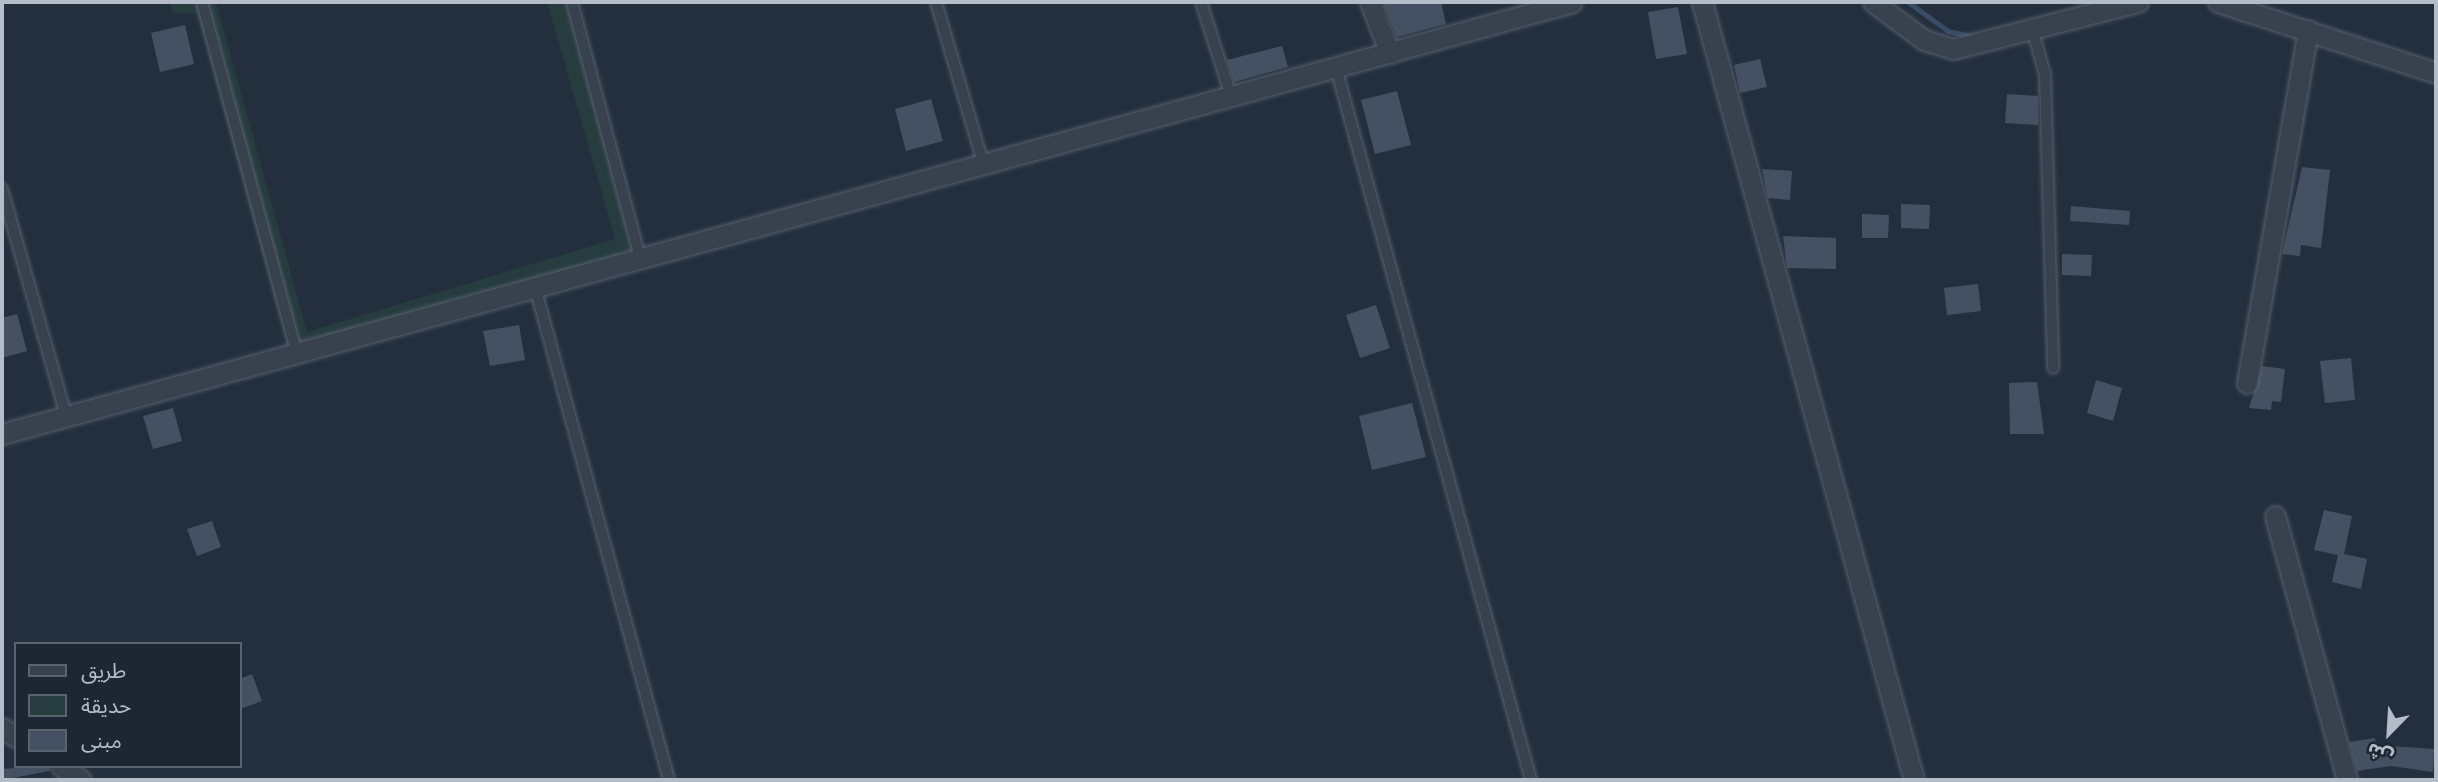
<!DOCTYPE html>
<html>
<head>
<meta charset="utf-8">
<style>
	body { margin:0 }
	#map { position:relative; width:2438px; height:782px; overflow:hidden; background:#242f3e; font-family:"Alegreya Sans","Noto Sans Arabic",sans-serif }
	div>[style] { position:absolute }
	.green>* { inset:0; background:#263c3f }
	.stream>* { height:5px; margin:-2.5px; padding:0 2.5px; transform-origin:2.5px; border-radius:2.5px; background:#394c67 }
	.building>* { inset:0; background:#455162 }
	.roads { filter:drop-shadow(0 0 2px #565f6c) drop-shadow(0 0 2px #565f6c) }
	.lane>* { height:10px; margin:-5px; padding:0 5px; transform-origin:5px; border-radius:5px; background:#38414e }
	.street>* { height:19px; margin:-9.5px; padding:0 9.5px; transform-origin:9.5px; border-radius:9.5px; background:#38414e }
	span { translate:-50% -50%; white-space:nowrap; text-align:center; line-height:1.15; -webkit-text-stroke:5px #1d2633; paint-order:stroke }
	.frame { position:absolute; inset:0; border:4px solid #b4bcc9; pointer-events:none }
	.legend { position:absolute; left:14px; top:642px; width:228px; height:126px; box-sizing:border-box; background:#1d2633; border:2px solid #59626f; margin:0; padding:9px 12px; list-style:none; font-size:21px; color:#b4bcc9 }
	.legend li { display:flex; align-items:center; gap:14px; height:35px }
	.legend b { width:35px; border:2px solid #59626f }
	.north { position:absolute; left:2354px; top:698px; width:70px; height:70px; -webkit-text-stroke:5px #1d2633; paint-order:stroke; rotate:204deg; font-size:19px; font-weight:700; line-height:28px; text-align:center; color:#b4bcc9 }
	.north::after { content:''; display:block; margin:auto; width:24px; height:32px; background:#b4bcc9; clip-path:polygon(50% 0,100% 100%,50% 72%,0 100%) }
</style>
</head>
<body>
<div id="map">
	<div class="green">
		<div style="clip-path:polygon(170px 2px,216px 2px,307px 332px,615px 239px,547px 2px,566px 2px,637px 256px,290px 354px,197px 14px,172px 13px)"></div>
	</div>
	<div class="stream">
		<div style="left:1908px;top:2px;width:49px;rotate:35.9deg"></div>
		<div style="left:1948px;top:31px;width:24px;rotate:12deg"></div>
	</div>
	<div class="building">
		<div style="clip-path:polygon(1383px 2px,1441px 2px,1446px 24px,1397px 37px)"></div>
		<div style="clip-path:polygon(1678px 7px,1687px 54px,1656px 59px,1648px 12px)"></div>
		<div style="clip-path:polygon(185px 25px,194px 64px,160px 72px,151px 33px)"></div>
		<div style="clip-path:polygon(1282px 46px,1288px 67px,1234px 82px,1227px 60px)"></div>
		<div style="clip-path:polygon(1760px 59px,1767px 87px,1740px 93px,1734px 65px)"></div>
		<div style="clip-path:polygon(1397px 91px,1411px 145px,1375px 154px,1361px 100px)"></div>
		<div style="clip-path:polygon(2007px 94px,2038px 96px,2038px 125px,2005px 123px)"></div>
		<div style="clip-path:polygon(931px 99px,943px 141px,906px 151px,895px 109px)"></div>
		<div style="clip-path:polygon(2302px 167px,2330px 170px,2321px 248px,2301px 245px,2300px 256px,2282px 254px)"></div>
		<div style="clip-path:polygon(1762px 169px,1792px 171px,1790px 200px,1768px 198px)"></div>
		<div style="clip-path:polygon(1901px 204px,1930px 205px,1929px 229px,1901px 228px)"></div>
		<div style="clip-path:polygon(2071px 206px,2130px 211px,2129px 225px,2070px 221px)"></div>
		<div style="clip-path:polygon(1862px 214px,1889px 215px,1888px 238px,1862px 238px)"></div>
		<div style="clip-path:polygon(1783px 236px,1836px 238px,1836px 269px,1787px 268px)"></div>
		<div style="clip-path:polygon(2062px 254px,2092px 255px,2091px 276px,2062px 275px)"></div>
		<div style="clip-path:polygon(1978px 284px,1981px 311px,1947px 315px,1944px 288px)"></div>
		<div style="clip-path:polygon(1376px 305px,1390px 348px,1360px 358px,1346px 315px)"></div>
		<div style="clip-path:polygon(17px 314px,27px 351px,2px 358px,2px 318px)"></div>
		<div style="clip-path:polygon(519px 325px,525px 360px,490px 366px,483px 331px)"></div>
		<div style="clip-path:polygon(2351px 358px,2355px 400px,2325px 403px,2320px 361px)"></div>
		<div style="clip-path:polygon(2262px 366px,2285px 369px,2281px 402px,2272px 401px,2271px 410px,2249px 408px)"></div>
		<div style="clip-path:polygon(2096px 380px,2122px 388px,2113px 421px,2087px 413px)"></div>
		<div style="clip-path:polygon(2037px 382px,2044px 434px,2010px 434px,2009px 383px)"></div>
		<div style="clip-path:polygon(1412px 403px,1426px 457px,1372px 470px,1359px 416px)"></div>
		<div style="clip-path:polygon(173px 408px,182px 441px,153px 449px,143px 416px)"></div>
		<div style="clip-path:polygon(2324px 510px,2352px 516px,2344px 554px,2367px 559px,2361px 589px,2332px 582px,2338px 555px,2314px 550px)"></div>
		<div style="clip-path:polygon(212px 521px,221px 547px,197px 556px,187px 529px)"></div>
		<div style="clip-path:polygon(252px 674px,262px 701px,240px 709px,240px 679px)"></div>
		<div style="clip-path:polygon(2375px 738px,2376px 745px,2434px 749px,2433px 772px,2391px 766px,2357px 771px,2349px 742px)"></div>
		<div style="clip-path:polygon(49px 766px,50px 771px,2px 780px,2px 769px)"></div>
	</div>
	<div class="roads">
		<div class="lane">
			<div style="left:202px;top:2px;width:364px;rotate:74.9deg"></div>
			<div style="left:572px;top:2px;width:264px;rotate:75.1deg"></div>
			<div style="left:936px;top:2px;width:171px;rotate:73.7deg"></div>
			<div style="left:1201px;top:2px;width:99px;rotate:72.3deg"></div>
			<div style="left:2033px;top:32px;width:44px;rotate:74.1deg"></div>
			<div style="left:2045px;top:74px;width:294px;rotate:88.4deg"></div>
			<div style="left:1336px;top:68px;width:738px;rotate:74.68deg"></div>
			<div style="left:2px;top:189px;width:235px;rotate:74.2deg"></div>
			<div style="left:535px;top:287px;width:511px;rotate:74.79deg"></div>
		</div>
		<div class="street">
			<div style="left:1370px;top:2px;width:55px;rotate:68.6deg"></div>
			<div style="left:1702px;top:2px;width:806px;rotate:74.76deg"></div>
			<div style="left:1873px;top:2px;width:64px;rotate:36.7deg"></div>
			<div style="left:1924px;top:40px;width:30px;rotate:17deg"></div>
			<div style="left:1953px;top:49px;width:191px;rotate:-14.3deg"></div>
			<div style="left:2218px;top:2px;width:229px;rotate:18deg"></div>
			<div style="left:2247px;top:383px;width:358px;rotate:-80.2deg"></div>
			<div style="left:2px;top:434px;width:1628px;rotate:-15.38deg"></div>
			<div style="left:2275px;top:516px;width:274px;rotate:74.7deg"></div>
			<div style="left:2px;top:728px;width:17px;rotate:33deg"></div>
			<div style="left:61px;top:766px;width:24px;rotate:35deg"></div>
		</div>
	</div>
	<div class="frame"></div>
	<ul class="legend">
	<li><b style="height:9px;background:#38414e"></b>طريق</li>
	<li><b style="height:19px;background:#263c3f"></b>حديقة</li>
	<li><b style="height:19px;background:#455162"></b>مبنى</li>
	</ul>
	<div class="north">ش</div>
</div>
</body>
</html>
